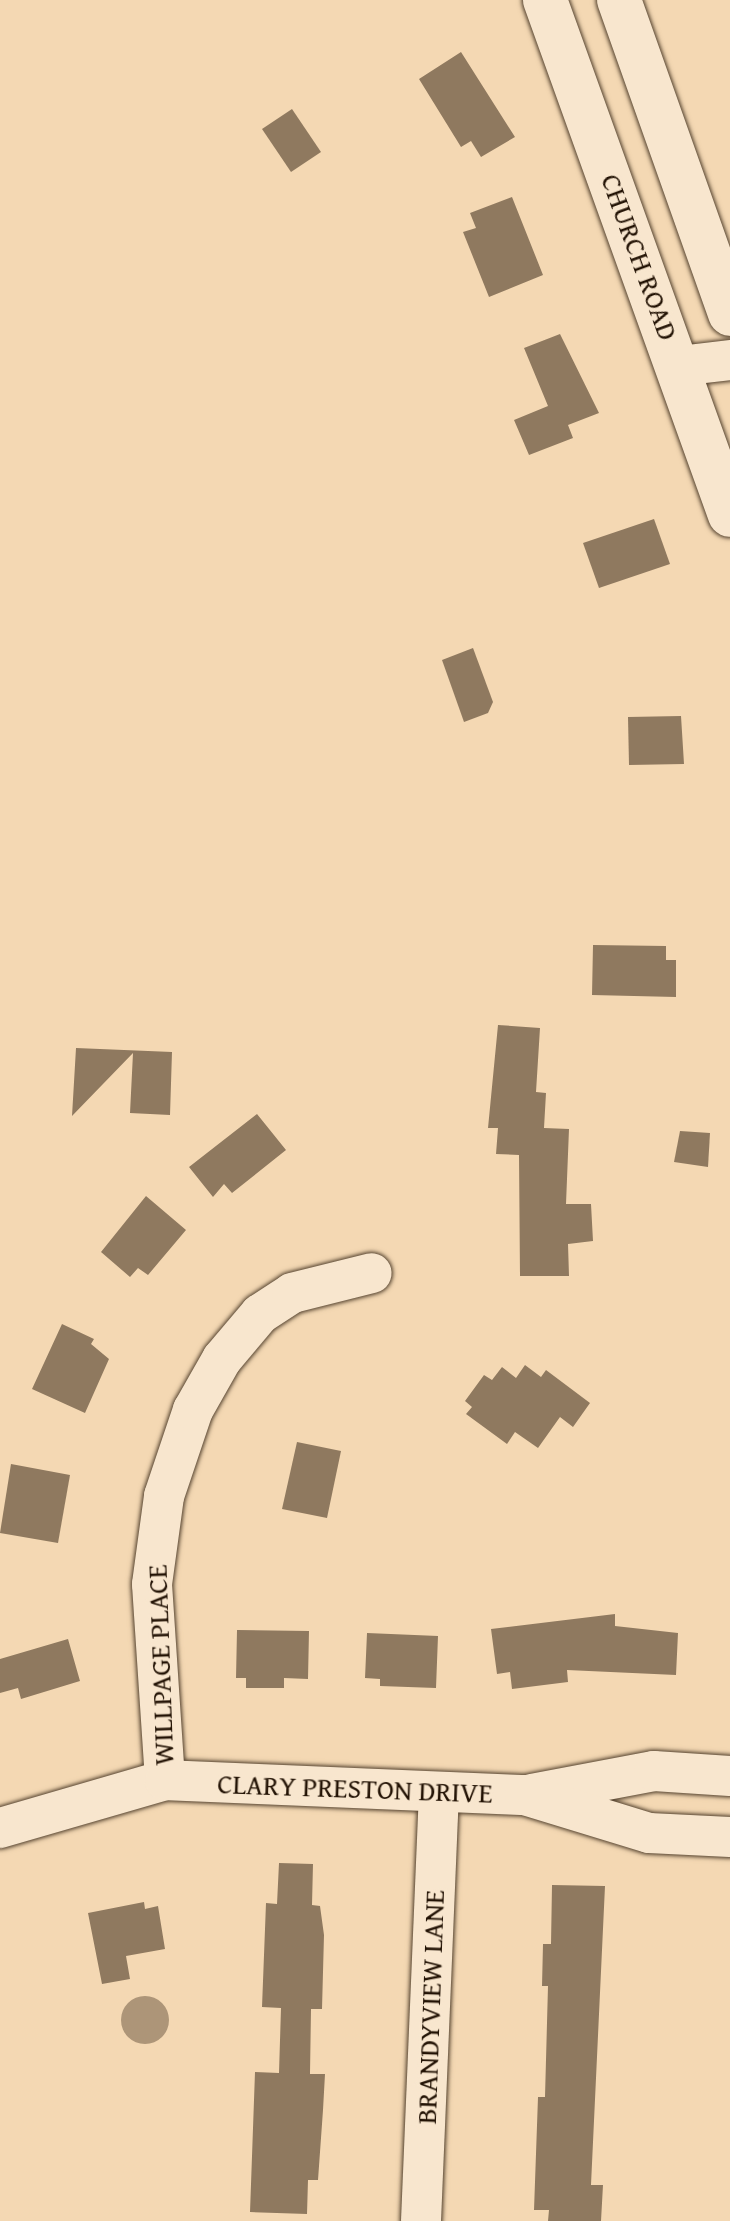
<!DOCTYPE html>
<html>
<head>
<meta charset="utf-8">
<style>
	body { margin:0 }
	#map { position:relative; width:730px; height:2221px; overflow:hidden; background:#f4d8b3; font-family:"Gentium Book Plus",serif }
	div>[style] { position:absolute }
	.water>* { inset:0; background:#ad9578 }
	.round { border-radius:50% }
	.building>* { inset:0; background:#8f795f }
	.roads { filter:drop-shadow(0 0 2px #564430) drop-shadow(0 0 2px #564430) }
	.street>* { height:40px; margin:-20px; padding:0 20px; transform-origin:20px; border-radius:20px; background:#f8e6ce }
	.secondary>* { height:44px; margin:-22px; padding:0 22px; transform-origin:22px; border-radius:22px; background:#f8e6ce }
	span { translate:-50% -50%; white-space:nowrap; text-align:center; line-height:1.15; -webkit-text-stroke:6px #f8e6ce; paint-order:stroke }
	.street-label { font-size:28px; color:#221204 }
</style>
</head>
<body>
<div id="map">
	<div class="water">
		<div class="round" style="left:121px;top:1996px;width:48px;height:48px"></div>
	</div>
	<div class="building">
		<div style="clip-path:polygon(461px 52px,515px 137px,481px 157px,471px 141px,461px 147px,419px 79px)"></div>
		<div style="clip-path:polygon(292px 109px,321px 152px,291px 172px,262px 129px)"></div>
		<div style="clip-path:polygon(512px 197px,543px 275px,489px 297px,463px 232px,476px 228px,470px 213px)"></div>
		<div style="clip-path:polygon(560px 334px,599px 413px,568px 425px,573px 438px,529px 455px,514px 420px,548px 406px,524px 348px)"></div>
		<div style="clip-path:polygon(654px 519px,670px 564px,599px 588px,583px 543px)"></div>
		<div style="clip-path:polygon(473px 648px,493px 702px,488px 713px,464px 722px,442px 660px)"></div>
		<div style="clip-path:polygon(681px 716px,684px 764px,629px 765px,628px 717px)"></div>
		<div style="clip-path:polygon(593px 945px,666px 946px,666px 960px,676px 960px,676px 997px,592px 995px)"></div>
		<div style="clip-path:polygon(498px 1025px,540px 1028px,536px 1092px,546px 1093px,544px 1128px,569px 1129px,566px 1204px,591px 1204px,593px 1241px,568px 1244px,569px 1276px,520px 1276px,519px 1155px,496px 1154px,498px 1128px,488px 1128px)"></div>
		<div style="clip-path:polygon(76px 1048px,172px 1052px,170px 1115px,130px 1113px,133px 1053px,72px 1116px)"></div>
		<div style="clip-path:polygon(257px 1114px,286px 1150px,232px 1193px,224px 1184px,213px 1197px,189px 1167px)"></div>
		<div style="clip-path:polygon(680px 1131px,710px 1133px,708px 1167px,674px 1162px)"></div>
		<div style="clip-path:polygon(146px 1196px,186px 1230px,148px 1275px,138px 1268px,130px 1277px,101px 1252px)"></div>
		<div style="clip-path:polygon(62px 1324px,94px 1339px,91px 1344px,109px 1359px,85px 1413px,32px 1389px)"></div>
		<div style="clip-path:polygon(525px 1365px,541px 1377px,546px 1370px,590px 1403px,573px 1427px,560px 1417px,538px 1448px,515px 1432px,507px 1444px,466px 1414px,472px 1407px,465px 1401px,484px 1375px,492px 1380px,502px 1367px,516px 1378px)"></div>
		<div style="clip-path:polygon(297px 1442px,341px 1451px,327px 1518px,282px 1509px)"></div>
		<div style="clip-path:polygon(11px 1464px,70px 1475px,58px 1543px,0 1533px)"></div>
		<div style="clip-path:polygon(615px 1614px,615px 1626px,678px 1633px,676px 1675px,567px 1670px,568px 1682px,512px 1689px,510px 1672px,497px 1674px,491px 1629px)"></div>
		<div style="clip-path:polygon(237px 1630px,309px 1631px,308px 1679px,284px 1678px,284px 1688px,246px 1688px,246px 1678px,236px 1678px)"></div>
		<div style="clip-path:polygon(367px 1633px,438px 1636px,436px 1688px,380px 1686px,380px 1679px,365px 1678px)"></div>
		<div style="clip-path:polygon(68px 1639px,80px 1681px,21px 1699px,18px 1688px,0 1693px,0 1659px)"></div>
		<div style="clip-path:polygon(279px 1863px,313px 1864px,312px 1905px,320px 1906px,324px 1935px,322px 2009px,311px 2009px,310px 2074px,325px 2074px,323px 2110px,318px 2180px,308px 2180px,307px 2214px,250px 2212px,255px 2072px,279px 2073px,281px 2008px,262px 2007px,266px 1903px,277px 1904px)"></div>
		<div style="clip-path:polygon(552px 1885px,605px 1886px,591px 2185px,603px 2185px,601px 2221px,548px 2221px,549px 2210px,534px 2210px,538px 2097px,545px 2097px,548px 1986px,542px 1986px,543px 1944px,551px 1944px)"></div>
		<div style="clip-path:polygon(144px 1902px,145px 1909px,158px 1906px,165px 1949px,126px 1956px,130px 1979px,102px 1984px,88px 1913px)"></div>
	</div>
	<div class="roads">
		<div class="street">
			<div style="left:679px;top:366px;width:51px;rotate:-6.7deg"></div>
			<div style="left:165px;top:1780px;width:196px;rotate:-93.8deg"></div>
			<div style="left:152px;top:1584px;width:89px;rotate:-82.2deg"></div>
			<div style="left:164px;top:1496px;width:91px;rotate:-71.4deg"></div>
			<div style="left:193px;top:1410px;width:59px;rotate:-60.4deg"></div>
			<div style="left:222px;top:1359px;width:59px;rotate:-49.8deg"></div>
			<div style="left:260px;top:1314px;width:38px;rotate:-33deg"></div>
			<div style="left:292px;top:1293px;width:82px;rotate:-14deg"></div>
			<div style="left:532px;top:1794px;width:124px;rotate:-10.7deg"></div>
			<div style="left:654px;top:1771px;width:76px;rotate:3.8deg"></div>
			<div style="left:0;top:1828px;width:172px;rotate:-16.2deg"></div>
			<div style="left:165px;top:1780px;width:360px;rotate:2.4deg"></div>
			<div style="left:525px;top:1795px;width:130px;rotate:17deg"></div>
			<div style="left:649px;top:1833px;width:81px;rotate:2.8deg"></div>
			<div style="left:421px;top:2221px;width:428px;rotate:-87.6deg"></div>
		</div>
		<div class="secondary">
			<div style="left:545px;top:0;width:547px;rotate:70.24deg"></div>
			<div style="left:619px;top:0;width:333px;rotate:70.5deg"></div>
		</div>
	</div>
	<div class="street-label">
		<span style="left:640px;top:257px;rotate:70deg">CHURCH ROAD</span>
		<span style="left:160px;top:1665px;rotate:-92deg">WILLPAGE PLACE</span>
		<span style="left:355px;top:1788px;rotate:2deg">CLARY PRESTON DRIVE</span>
		<span style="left:430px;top:2007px;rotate:-88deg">BRANDYVIEW LANE</span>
	</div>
</div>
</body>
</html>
